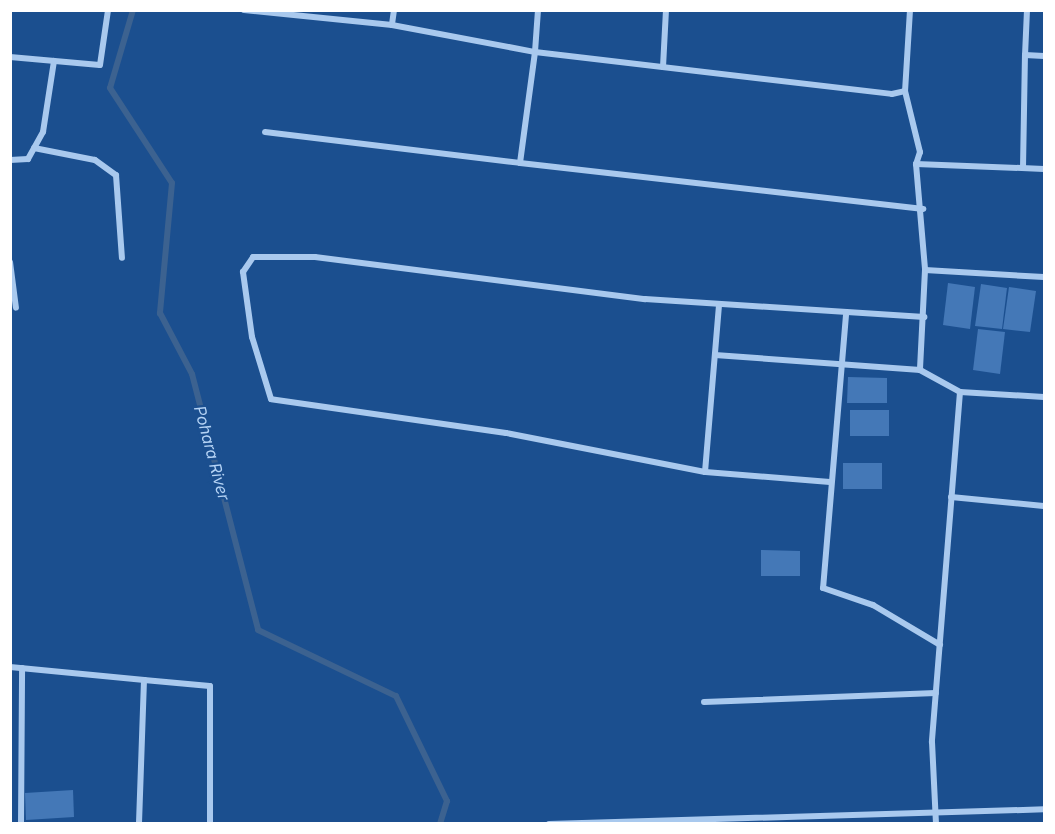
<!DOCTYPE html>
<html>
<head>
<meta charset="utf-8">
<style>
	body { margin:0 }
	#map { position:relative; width:1055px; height:834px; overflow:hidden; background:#1b4f8f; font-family:Inter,sans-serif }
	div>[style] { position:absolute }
	.stream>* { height:6px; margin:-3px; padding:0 3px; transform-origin:3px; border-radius:3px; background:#3c6290 }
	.building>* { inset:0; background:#4478b7 }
	.minor>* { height:6px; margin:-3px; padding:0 3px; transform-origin:3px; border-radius:3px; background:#a9c9ee }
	span { translate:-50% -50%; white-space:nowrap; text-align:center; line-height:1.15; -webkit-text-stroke:4.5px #1b4f8f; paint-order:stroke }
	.water-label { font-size:16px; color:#b5d3f5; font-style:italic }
	.frame { position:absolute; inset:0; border:12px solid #fff; pointer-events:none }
</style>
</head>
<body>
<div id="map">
	<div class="stream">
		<div style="left:133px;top:10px;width:81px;rotate:106.4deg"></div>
		<div style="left:110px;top:88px;width:113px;rotate:56.9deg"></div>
		<div style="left:172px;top:183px;width:131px;rotate:95.3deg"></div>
		<div style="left:160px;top:313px;width:69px;rotate:62.3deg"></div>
		<div style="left:192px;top:374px;width:264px;rotate:75.5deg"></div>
		<div style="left:258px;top:630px;width:153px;rotate:25.6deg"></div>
		<div style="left:396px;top:696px;width:117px;rotate:64.1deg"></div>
		<div style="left:447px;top:801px;width:24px;rotate:107deg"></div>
	</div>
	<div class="building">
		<div style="clip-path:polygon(948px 283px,975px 287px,970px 329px,943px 325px)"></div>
		<div style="clip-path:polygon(981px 284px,1007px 288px,1002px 329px,975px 326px)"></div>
		<div style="clip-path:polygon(1009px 287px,1036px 291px,1030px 332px,1003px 329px)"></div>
		<div style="clip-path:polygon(978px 329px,1005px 332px,1000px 374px,973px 370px)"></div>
		<div style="clip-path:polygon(848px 377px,887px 378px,887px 403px,847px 403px)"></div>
		<div style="clip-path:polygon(850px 410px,889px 410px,889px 436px,850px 436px)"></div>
		<div style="clip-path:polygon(843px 463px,882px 463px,882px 489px,843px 489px)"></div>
		<div style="clip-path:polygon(761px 550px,800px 551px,800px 576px,761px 576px)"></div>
		<div style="clip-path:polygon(73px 790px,74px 817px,26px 820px,25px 793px)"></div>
	</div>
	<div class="minor">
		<div style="left:244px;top:10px;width:149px;rotate:5.8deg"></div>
		<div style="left:394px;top:10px;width:15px;rotate:98deg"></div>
		<div style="left:392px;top:25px;width:146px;rotate:10.7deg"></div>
		<div style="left:535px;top:52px;width:112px;rotate:97.7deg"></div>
		<div style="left:520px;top:163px;width:406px;rotate:6.5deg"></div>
		<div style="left:538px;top:10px;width:42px;rotate:94.1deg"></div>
		<div style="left:535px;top:52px;width:359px;rotate:6.7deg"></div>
		<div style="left:892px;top:94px;width:13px;rotate:-13deg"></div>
		<div style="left:910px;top:10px;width:81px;rotate:93.5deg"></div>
		<div style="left:905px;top:91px;width:63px;rotate:76.2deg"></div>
		<div style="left:920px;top:152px;width:13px;rotate:108deg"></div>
		<div style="left:916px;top:164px;width:106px;rotate:85.1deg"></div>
		<div style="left:925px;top:270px;width:100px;rotate:92.9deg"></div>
		<div style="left:920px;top:370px;width:46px;rotate:28.8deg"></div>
		<div style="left:960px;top:392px;width:351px;rotate:94.6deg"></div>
		<div style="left:932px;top:742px;width:82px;rotate:87.2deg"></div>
		<div style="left:1027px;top:10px;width:45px;rotate:92.5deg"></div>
		<div style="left:1025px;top:55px;width:19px;rotate:3deg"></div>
		<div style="left:10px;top:57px;width:90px;rotate:5.1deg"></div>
		<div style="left:100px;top:65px;width:56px;rotate:-81.7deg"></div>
		<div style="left:663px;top:67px;width:57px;rotate:-87deg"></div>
		<div style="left:265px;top:132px;width:257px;rotate:6.9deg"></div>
		<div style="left:34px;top:148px;width:62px;rotate:11.1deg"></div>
		<div style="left:95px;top:160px;width:26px;rotate:36deg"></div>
		<div style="left:116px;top:175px;width:83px;rotate:85.9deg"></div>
		<div style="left:10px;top:160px;width:18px;rotate:-3deg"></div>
		<div style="left:28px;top:159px;width:31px;rotate:-61deg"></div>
		<div style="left:43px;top:132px;width:72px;rotate:-81.2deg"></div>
		<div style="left:916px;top:164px;width:128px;rotate:2.2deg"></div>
		<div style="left:1023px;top:168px;width:113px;rotate:-89deg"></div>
		<div style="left:10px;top:262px;width:46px;rotate:82.6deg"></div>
		<div style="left:925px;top:270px;width:119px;rotate:3.4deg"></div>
		<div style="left:846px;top:315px;width:274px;rotate:94.8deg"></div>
		<div style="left:823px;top:588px;width:53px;rotate:18.8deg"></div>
		<div style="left:873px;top:605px;width:78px;rotate:30.8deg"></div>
		<div style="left:715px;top:355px;width:206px;rotate:4.2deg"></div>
		<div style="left:960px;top:392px;width:84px;rotate:3.4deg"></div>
		<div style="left:705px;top:472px;width:168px;rotate:-85.2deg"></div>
		<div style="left:830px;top:482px;width:125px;rotate:-175.4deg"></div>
		<div style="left:705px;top:472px;width:203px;rotate:-168.9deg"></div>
		<div style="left:506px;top:433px;width:237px;rotate:-171.8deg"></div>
		<div style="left:271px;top:399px;width:65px;rotate:-107deg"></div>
		<div style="left:252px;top:337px;width:66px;rotate:-97.9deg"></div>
		<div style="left:243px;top:272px;width:18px;rotate:-56deg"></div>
		<div style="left:253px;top:257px;width:62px"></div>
		<div style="left:315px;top:257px;width:333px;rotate:7.3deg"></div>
		<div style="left:645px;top:299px;width:280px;rotate:3.7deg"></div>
		<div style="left:951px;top:497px;width:93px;rotate:5.5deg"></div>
		<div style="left:10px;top:667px;width:135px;rotate:5.5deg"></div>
		<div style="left:144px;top:680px;width:144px;rotate:92deg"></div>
		<div style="left:144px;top:680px;width:66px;rotate:5.2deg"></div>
		<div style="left:210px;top:686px;width:138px;rotate:90deg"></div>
		<div style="left:704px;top:702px;width:232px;rotate:-2.2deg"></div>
		<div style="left:21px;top:824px;width:156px;rotate:-89.6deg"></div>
		<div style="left:549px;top:824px;width:495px;rotate:-1.7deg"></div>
	</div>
	<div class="water-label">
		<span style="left:212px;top:453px;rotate:75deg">Pohara River</span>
	</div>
	<div class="frame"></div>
</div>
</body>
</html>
